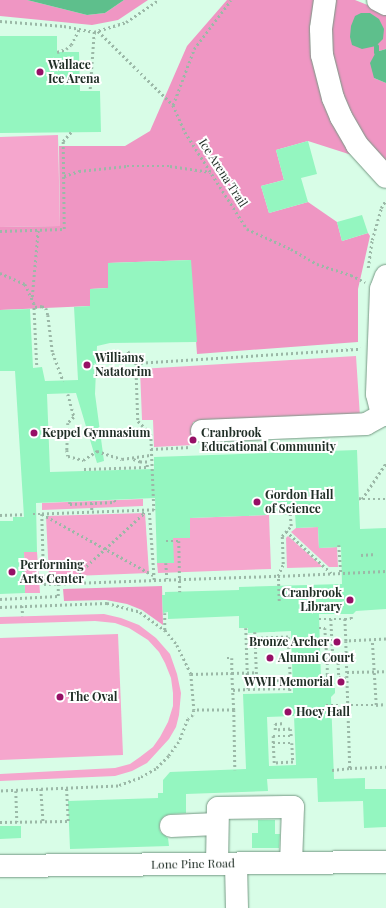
<!DOCTYPE html>
<html>
<head>
<meta charset="utf-8">
<style>
	body { margin:0 }
	#map { position:relative; width:386px; height:908px; overflow:hidden; background:#d8fde7; font-family:"Playfair Display",serif }
	div>[style] { position:absolute }
	.green>* { inset:0; background:#f5a6cd }
	.forest>* { inset:0; background:#ef96c3 }
	.water>* { inset:0; background:#5ebf8c }
	.stream>* { height:5px; margin:-2.5px; padding:0 2.5px; transform-origin:2.5px; border-radius:2.5px; background:#5ebf8c }
	.building>* { inset:0; background:#94f6c0 }
	.path>* { height:2.5px; margin-top:-1.25px; transform-origin:0; background:repeating-linear-gradient(90deg,#9bb8a7 0 2px,transparent 0 5px) }
	.roads { filter:drop-shadow(0 0 1px #769984) drop-shadow(0 0 1px #769984) }
	.minor>* { height:22px; margin:-11px; padding:0 11px; transform-origin:11px; border-radius:11px; background:#fff }
	.path-bridge>* { height:2.5px; margin-top:-1.25px; transform-origin:0; background:repeating-linear-gradient(90deg,#9bb8a7 0 2px,transparent 0 5px) }
	.dots>* { width:11px; height:11px; translate:-50% -50%; box-sizing:border-box; border:2px solid #fff; border-radius:50% }
	span { translate:-50% -50%; white-space:nowrap; text-align:center; line-height:1.15; -webkit-text-stroke:4px #fff; paint-order:stroke }
	.poi-label { font-size:12px; color:#212f27; font-weight:700 }
	.left { translate:0 -50%; text-align:left }
	.right { translate:-100% -50%; text-align:right }
	.street-label { font-size:12px; color:#212f27 }
</style>
</head>
<body>
<div id="map">
	<div class="green">
		<div style="clip-path:polygon(58px 135px,60px 226px,0 227px,0 137px)"></div>
		<div style="clip-path:polygon(356px 356px,360px 417px,193px 422px,193px 445px,154px 447px,153px 420px,142px 420px,140px 369px)"></div>
		<div style="clip-path:polygon(143px 499px,143px 506px,42px 510px,42px 503px)"></div>
		<div style="clip-path:polygon(145px 513px,149px 573px,49px 577px,46px 516px)"></div>
		<div style="clip-path:polygon(269px 515px,271px 569px,158px 573px,157px 563px,174px 562px,165px 538px,190px 537px,190px 518px)"></div>
		<div style="clip-path:polygon(318px 527px,319px 548px,337px 547px,338px 567px,329px 567px,291px 532px,296px 528px)"></div>
		<div style="clip-path:polygon(288px 536px,323px 567px,287px 568px,286px 538px)"></div>
		<div style="clip-path:polygon(24px 552px,37px 552px,40px 593px,25px 593px)"></div>
		<div style="clip-path:polygon(104px 614px,121px 618px,139px 625px,156px 638px,170px 654px,177px 674px,181px 693px,179px 715px,176px 727px,169px 739px,147px 763px,132px 771px,115px 776px,0 781px,0 774px,115px 768px,130px 764px,140px 757px,153px 747px,160px 737px,168px 722px,173px 706px,173px 693px,171px 678px,165px 663px,159px 652px,148px 640px,129px 628px,115px 623px,95px 621px,0 624px,0 617px)"></div>
		<div style="clip-path:polygon(118px 634px,123px 755px,0 760px,0 638px)"></div>
	</div>
	<div class="forest">
		<div style="clip-path:polygon(0 0,27px 0,87px 15px,105px 13px,124px 0,148px 0,118px 20px,92px 25px,0 16px)"></div>
		<div style="clip-path:polygon(227px 0,355px 0,370px 6px,386px 6px,386px 49px,376px 52px,374px 78px,386px 83px,386px 166px,308px 141px,276px 150px,284px 180px,261px 186px,269px 213px,308px 202px,337px 222px,342px 241px,368px 233px,370px 236px,358px 289px,358px 342px,197px 354px,190px 260px,108px 263px,108px 288px,90px 289px,90px 306px,0 310px,0 227px,60px 226px,59px 146px,125px 146px,150px 131px,187px 46px)"></div>
		<div style="clip-path:polygon(162px 586px,163px 625px,142px 610px,127px 604px,106px 600px,64px 601px,63px 589px)"></div>
	</div>
	<div class="water">
		<div style="clip-path:polygon(27px 0,124px 0,105px 13px,87px 15px)"></div>
		<div style="clip-path:polygon(361px 13px,370px 13px,379px 19px,384px 29px,383px 39px,376px 46px,362px 49px,352px 45px,350px 37px,351px 26px,355px 16px)"></div>
		<div style="clip-path:polygon(386px 49px,386px 83px,374px 78px,370px 63px,376px 52px)"></div>
	</div>
	<div class="stream">
		<div style="left:376px;top:46px;width:6px;rotate:90deg"></div>
	</div>
	<div class="building">
		<div style="clip-path:polygon(0 36px,57px 36px,57px 52px,79px 52px,80px 91px,100px 91px,101px 132px,0 133px)"></div>
		<div style="clip-path:polygon(308px 141px,317px 174px,301px 178px,308px 202px,269px 213px,261px 186px,284px 180px,276px 150px)"></div>
		<div style="clip-path:polygon(362px 215px,368px 233px,342px 241px,337px 222px)"></div>
		<div style="clip-path:polygon(evenodd,191px 260px,197px 342px,110px 343px,97px 346px,95px 394px,104px 461px,97px 463px,76px 393px,47px 394px,50px 472px,154px 469px,154px 457px,357px 450px,360px 529px,386px 528px,386px 609px,356px 611px,353px 614px,319px 614px,321px 679px,331px 679px,335px 684px,335px 693px,331px 697px,334px 779px,365px 778px,365px 789px,386px 789px,386px 827px,364px 828px,363px 801px,318px 802px,317px 778px,267px 779px,268px 791px,186px 794px,186px 813px,170px 814px,164px 816px,160px 821px,159px 827px,160px 832px,168px 838px,169px 846px,70px 849px,68px 801px,158px 798px,158px 793px,163px 793px,163px 780px,170px 772px,246px 769px,243px 694px,293px 693px,291px 631px,248px 633px,248px 628px,239px 628px,239px 616px,168px 619px,168px 612px,163px 613px,162px 595px,165px 595px,165px 592px,239px 590px,239px 587px,342px 584px,341px 547px,319px 548px,318px 527px,296px 528px,295px 514px,190px 518px,190px 538px,173px 538px,174px 563px,157px 563px,155px 498px,36px 503px,37px 552px,24px 552px,25px 593px,0 594px,0 521px,13px 521px,13px 517px,24px 517px,15px 371px,0 371px,0 310px,30px 309px,33px 368px,42px 367px,45px 381px,78px 380px,74px 307px,90px 306px,90px 289px,108px 288px,108px 263px,191px 260px,294px 716px,296px 765px,269px 766px,267px 717px,294px 716px)"></div>
		<div style="clip-path:polygon(258px 820px,275px 820px,275px 834px,280px 834px,279px 848px,252px 848px,252px 833px,258px 833px)"></div>
		<div style="clip-path:polygon(0 826px,21px 826px,21px 838px,0 839px)"></div>
	</div>
	<div class="path">
		<div style="left:0;top:21px;width:64px;rotate:4.5deg"></div>
		<div style="left:64px;top:26px;width:31px;rotate:11deg"></div>
		<div style="left:94px;top:32px;width:34px;rotate:-17deg"></div>
		<div style="left:126px;top:22px;width:40px;rotate:-34deg"></div>
		<div style="left:98px;top:31px;width:105px;rotate:44.6deg"></div>
		<div style="left:173px;top:105px;width:30px;rotate:66deg"></div>
		<div style="left:185px;top:132px;width:115px;rotate:57.4deg"></div>
		<div style="left:247px;top:229px;width:48px;rotate:24.4deg"></div>
		<div style="left:291px;top:249px;width:30px;rotate:30deg"></div>
		<div style="left:317px;top:264px;width:36px;rotate:18deg"></div>
		<div style="left:351px;top:275px;width:16px;rotate:27deg"></div>
		<div style="left:57px;top:52px;width:9px;rotate:-18deg"></div>
		<div style="left:66px;top:49px;width:6px;rotate:-39deg"></div>
		<div style="left:71px;top:45px;width:18px;rotate:-63deg"></div>
		<div style="left:90px;top:89px;width:57px;rotate:-86deg"></div>
		<div style="left:173px;top:105px;width:60px;rotate:-69.4deg"></div>
		<div style="left:194px;top:49px;width:61px;rotate:-52.9deg"></div>
		<div style="left:64px;top:176px;width:16px;rotate:-18deg"></div>
		<div style="left:79px;top:171px;width:48px;rotate:-5.9deg"></div>
		<div style="left:127px;top:166px;width:43px"></div>
		<div style="left:170px;top:166px;width:41px;rotate:8.3deg"></div>
		<div style="left:0;top:231px;width:64px;rotate:-1.8deg"></div>
		<div style="left:64px;top:229px;width:88px;rotate:-90.7deg"></div>
		<div style="left:63px;top:141px;width:12px;rotate:-48deg"></div>
		<div style="left:368px;top:268px;width:28px;rotate:-82deg"></div>
		<div style="left:372px;top:240px;width:33px;rotate:-74deg"></div>
		<div style="left:381px;top:208px;width:9px;rotate:-58deg"></div>
		<div style="left:0;top:273px;width:27px;rotate:24deg"></div>
		<div style="left:25px;top:284px;width:21px;rotate:65deg"></div>
		<div style="left:34px;top:303px;width:64px;rotate:87.3deg"></div>
		<div style="left:32px;top:297px;width:67px;rotate:-84.9deg"></div>
		<div style="left:35px;top:307px;width:7px;rotate:-8deg"></div>
		<div style="left:42px;top:306px;width:4px;rotate:27deg"></div>
		<div style="left:46px;top:308px;width:7px;rotate:74deg"></div>
		<div style="left:48px;top:315px;width:38px;rotate:83deg"></div>
		<div style="left:53px;top:353px;width:30px;rotate:70deg"></div>
		<div style="left:128px;top:351px;width:14px;rotate:56deg"></div>
		<div style="left:136px;top:363px;width:225px;rotate:-3.6deg"></div>
		<div style="left:136px;top:363px;width:58px;rotate:88deg"></div>
		<div style="left:138px;top:421px;width:18px;rotate:45deg"></div>
		<div style="left:151px;top:434px;width:76px;rotate:87.7deg"></div>
		<div style="left:154px;top:510px;width:5px;rotate:180deg"></div>
		<div style="left:68px;top:394px;width:24px;rotate:75deg"></div>
		<div style="left:74px;top:417px;width:8px;rotate:135deg"></div>
		<div style="left:68px;top:423px;width:27px;rotate:92deg"></div>
		<div style="left:67px;top:450px;width:6px;rotate:81deg"></div>
		<div style="left:68px;top:456px;width:16px;rotate:15deg"></div>
		<div style="left:83px;top:460px;width:17px;rotate:-33deg"></div>
		<div style="left:97px;top:451px;width:26px;rotate:18deg"></div>
		<div style="left:122px;top:459px;width:30px;rotate:-8deg"></div>
		<div style="left:151px;top:449px;width:40px;rotate:-2.9deg"></div>
		<div style="left:84px;top:469px;width:63px;rotate:-1.8deg"></div>
		<div style="left:147px;top:467px;width:5px;rotate:-90deg"></div>
		<div style="left:147px;top:462px;width:7px;rotate:180deg"></div>
		<div style="left:140px;top:462px;width:9px;rotate:-159deg"></div>
		<div style="left:359px;top:498px;width:3px;rotate:18deg"></div>
		<div style="left:362px;top:499px;width:43px;rotate:-56.3deg"></div>
		<div style="left:363px;top:499px;width:23px"></div>
		<div style="left:70px;top:502px;width:2px;rotate:90deg"></div>
		<div style="left:70px;top:504px;width:45px;rotate:-2.5deg"></div>
		<div style="left:115px;top:502px;width:2px;rotate:-117deg"></div>
		<div style="left:92px;top:503px;width:9px;rotate:90deg"></div>
		<div style="left:33px;top:514px;width:9px"></div>
		<div style="left:42px;top:514px;width:127px;rotate:28.8deg"></div>
		<div style="left:0;top:515px;width:24px;rotate:-2deg"></div>
		<div style="left:286px;top:531px;width:62px;rotate:43deg"></div>
		<div style="left:166px;top:541px;width:13px"></div>
		<div style="left:179px;top:541px;width:51px;rotate:88.9deg"></div>
		<div style="left:339px;top:545px;width:28px;rotate:86deg"></div>
		<div style="left:361px;top:555px;width:15px;rotate:-4deg"></div>
		<div style="left:166px;top:563px;width:16px;rotate:86deg"></div>
		<div style="left:154px;top:580px;width:70px;rotate:-94.1deg"></div>
		<div style="left:149px;top:510px;width:107px;rotate:177.9deg"></div>
		<div style="left:42px;top:514px;width:70px;rotate:88.4deg"></div>
		<div style="left:44px;top:584px;width:234px;rotate:-2deg"></div>
		<div style="left:278px;top:576px;width:108px;rotate:-2.7deg"></div>
		<div style="left:68px;top:583px;width:102px;rotate:-42.6deg"></div>
		<div style="left:143px;top:514px;width:4px;rotate:-76deg"></div>
		<div style="left:0;top:599px;width:58px;rotate:-3deg"></div>
		<div style="left:58px;top:596px;width:13px;rotate:-90deg"></div>
		<div style="left:279px;top:601px;width:25px;rotate:-92deg"></div>
		<div style="left:278px;top:576px;width:13px;rotate:-67deg"></div>
		<div style="left:283px;top:564px;width:28px;rotate:-92deg"></div>
		<div style="left:282px;top:536px;width:13px;rotate:-48deg"></div>
		<div style="left:291px;top:526px;width:12px;rotate:-95deg"></div>
		<div style="left:22px;top:606px;width:10px;rotate:84deg"></div>
		<div style="left:0;top:607px;width:107px;rotate:-2.1deg"></div>
		<div style="left:107px;top:603px;width:34px;rotate:15deg"></div>
		<div style="left:140px;top:612px;width:31px;rotate:36deg"></div>
		<div style="left:165px;top:630px;width:19px;rotate:51deg"></div>
		<div style="left:177px;top:645px;width:32px;rotate:64deg"></div>
		<div style="left:191px;top:674px;width:36px;rotate:85deg"></div>
		<div style="left:194px;top:710px;width:5px;rotate:101deg"></div>
		<div style="left:193px;top:715px;width:6px;rotate:141deg"></div>
		<div style="left:188px;top:719px;width:25px;rotate:111deg"></div>
		<div style="left:179px;top:742px;width:17px;rotate:126deg"></div>
		<div style="left:169px;top:756px;width:18px;rotate:135deg"></div>
		<div style="left:156px;top:769px;width:18px;rotate:151deg"></div>
		<div style="left:140px;top:778px;width:23px;rotate:160deg"></div>
		<div style="left:118px;top:786px;width:118px;rotate:177.6deg"></div>
		<div style="left:165px;top:613px;width:17px;rotate:90deg"></div>
		<div style="left:319px;top:619px;width:26px"></div>
		<div style="left:345px;top:619px;width:22px;rotate:87deg"></div>
		<div style="left:331px;top:619px;width:39px;rotate:87deg"></div>
		<div style="left:345px;top:619px;width:6px"></div>
		<div style="left:351px;top:619px;width:5px;rotate:-90deg"></div>
		<div style="left:319px;top:628px;width:6px"></div>
		<div style="left:325px;top:628px;width:30px;rotate:86deg"></div>
		<div style="left:255px;top:632px;width:49px;rotate:87.7deg"></div>
		<div style="left:257px;top:681px;width:33px;rotate:-3deg"></div>
		<div style="left:290px;top:679px;width:42px;rotate:-92.7deg"></div>
		<div style="left:288px;top:637px;width:33px;rotate:178deg"></div>
		<div style="left:386px;top:639px;width:40px;rotate:177.1deg"></div>
		<div style="left:346px;top:641px;width:127px;rotate:88.2deg"></div>
		<div style="left:350px;top:768px;width:36px;rotate:-2deg"></div>
		<div style="left:227px;top:658px;width:5px"></div>
		<div style="left:232px;top:658px;width:15px;rotate:90deg"></div>
		<div style="left:232px;top:673px;width:25px;rotate:-2deg"></div>
		<div style="left:347px;top:672px;width:39px;rotate:-1deg"></div>
		<div style="left:191px;top:674px;width:41px;rotate:-1.4deg"></div>
		<div style="left:232px;top:673px;width:37px;rotate:87deg"></div>
		<div style="left:234px;top:710px;width:40px;rotate:180deg"></div>
		<div style="left:321px;top:676px;width:6px;rotate:-9deg"></div>
		<div style="left:327px;top:675px;width:17px;rotate:-90deg"></div>
		<div style="left:327px;top:658px;width:11px"></div>
		<div style="left:338px;top:658px;width:19px;rotate:87deg"></div>
		<div style="left:339px;top:677px;width:8px;rotate:14deg"></div>
		<div style="left:290px;top:679px;width:14px;rotate:90deg"></div>
		<div style="left:233px;top:690px;width:15px;rotate:-4deg"></div>
		<div style="left:326px;top:705px;width:50px"></div>
		<div style="left:376px;top:705px;width:65px;rotate:-93.5deg"></div>
		<div style="left:376px;top:705px;width:10px;rotate:-6deg"></div>
		<div style="left:234px;top:710px;width:60px;rotate:89deg"></div>
		<div style="left:273px;top:743px;width:19px"></div>
		<div style="left:292px;top:743px;width:19px;rotate:87deg"></div>
		<div style="left:293px;top:762px;width:19px;rotate:177deg"></div>
		<div style="left:274px;top:763px;width:20px;rotate:-93deg"></div>
		<div style="left:273px;top:743px;width:7px;rotate:-90deg"></div>
		<div style="left:273px;top:736px;width:18px"></div>
		<div style="left:291px;top:736px;width:7px;rotate:-98deg"></div>
		<div style="left:290px;top:729px;width:15px;rotate:176deg"></div>
		<div style="left:275px;top:730px;width:6px;rotate:-90deg"></div>
		<div style="left:275px;top:724px;width:9px;rotate:-6deg"></div>
		<div style="left:332px;top:770px;width:18px;rotate:-6deg"></div>
		<div style="left:41px;top:789px;width:32px;rotate:86deg"></div>
		<div style="left:16px;top:791px;width:31px;rotate:88deg"></div>
		<div style="left:0;top:822px;width:68px;rotate:-0.8deg"></div>
		<div style="left:68px;top:821px;width:33px;rotate:-93deg"></div>
	</div>
	<div class="roads">
		<div class="minor">
			<div style="left:325px;top:0;width:29px;rotate:98deg"></div>
			<div style="left:321px;top:29px;width:26px;rotate:88deg"></div>
			<div style="left:322px;top:55px;width:44px;rotate:75.7deg"></div>
			<div style="left:333px;top:98px;width:21px;rotate:67deg"></div>
			<div style="left:341px;top:117px;width:32px;rotate:60deg"></div>
			<div style="left:357px;top:145px;width:43px;rotate:47.8deg"></div>
			<div style="left:378px;top:0;width:9px;rotate:27deg"></div>
			<div style="left:386px;top:276px;width:14px;rotate:111deg"></div>
			<div style="left:381px;top:289px;width:105px;rotate:92.2deg"></div>
			<div style="left:377px;top:394px;width:16px;rotate:76deg"></div>
			<div style="left:381px;top:410px;width:7px;rotate:45deg"></div>
			<div style="left:202px;top:431px;width:164px;rotate:-2.4deg"></div>
			<div style="left:366px;top:424px;width:21px;rotate:-29deg"></div>
			<div style="left:171px;top:826px;width:46px;rotate:-2.5deg"></div>
			<div style="left:217px;top:864px;width:56px;rotate:-89deg"></div>
			<div style="left:218px;top:808px;width:68px;rotate:-0.8deg"></div>
			<div style="left:286px;top:807px;width:7px"></div>
			<div style="left:293px;top:807px;width:56px;rotate:92deg"></div>
			<div style="left:236px;top:864px;width:44px;rotate:88.7deg"></div>
			<div style="left:0;top:866px;width:386px;rotate:-0.6deg"></div>
		</div>
	</div>
	<div class="path-bridge">
		<div style="left:246px;top:628px;width:61px;rotate:88.1deg"></div>
		<div style="left:248px;top:689px;width:45px;rotate:-1.3deg"></div>
	</div>
	<div class="dots">
		<div style="left:40px;top:72px;background:#961066"></div>
		<div style="left:87px;top:365px;background:#961066"></div>
		<div style="left:34px;top:433px;background:#961066"></div>
		<div style="left:193px;top:440px;background:#961066"></div>
		<div style="left:257px;top:502px;background:#961066"></div>
		<div style="left:12px;top:572px;background:#961066"></div>
		<div style="left:350px;top:600px;background:#961066"></div>
		<div style="left:337px;top:642px;background:#961066"></div>
		<div style="left:270px;top:658px;background:#961066"></div>
		<div style="left:341px;top:682px;background:#961066"></div>
		<div style="left:60px;top:697px;background:#961066"></div>
		<div style="left:288px;top:712px;background:#961066"></div>
	</div>
	<div class="poi-label">
		<span class="left" style="left:48px;top:72px">Wallace<br>Ice Arena</span>
		<span class="left" style="left:95px;top:365px">Williams<br>Natatorim</span>
		<span class="left" style="left:42px;top:433px">Keppel Gymnasium</span>
		<span class="left" style="left:201px;top:440px">Cranbrook<br>Educational Community</span>
		<span class="left" style="left:265px;top:502px">Gordon Hall<br>of Science</span>
		<span class="left" style="left:20px;top:572px">Performing<br>Arts Center</span>
		<span class="right" style="left:342px;top:600px">Cranbrook<br>Library</span>
		<span class="right" style="left:329px;top:642px">Bronze Archer</span>
		<span class="left" style="left:278px;top:658px">Alumni Court</span>
		<span class="right" style="left:333px;top:682px">WWII Memorial</span>
		<span class="left" style="left:68px;top:697px">The Oval</span>
		<span class="left" style="left:296px;top:712px">Hoey Hall</span>
	</div>
	<div class="street-label">
		<span style="left:223px;top:173px;rotate:57deg">Ice Arena Trail</span>
		<span style="left:193px;top:864px;rotate:-1deg">Lone Pine Road</span>
	</div>
</div>
</body>
</html>
